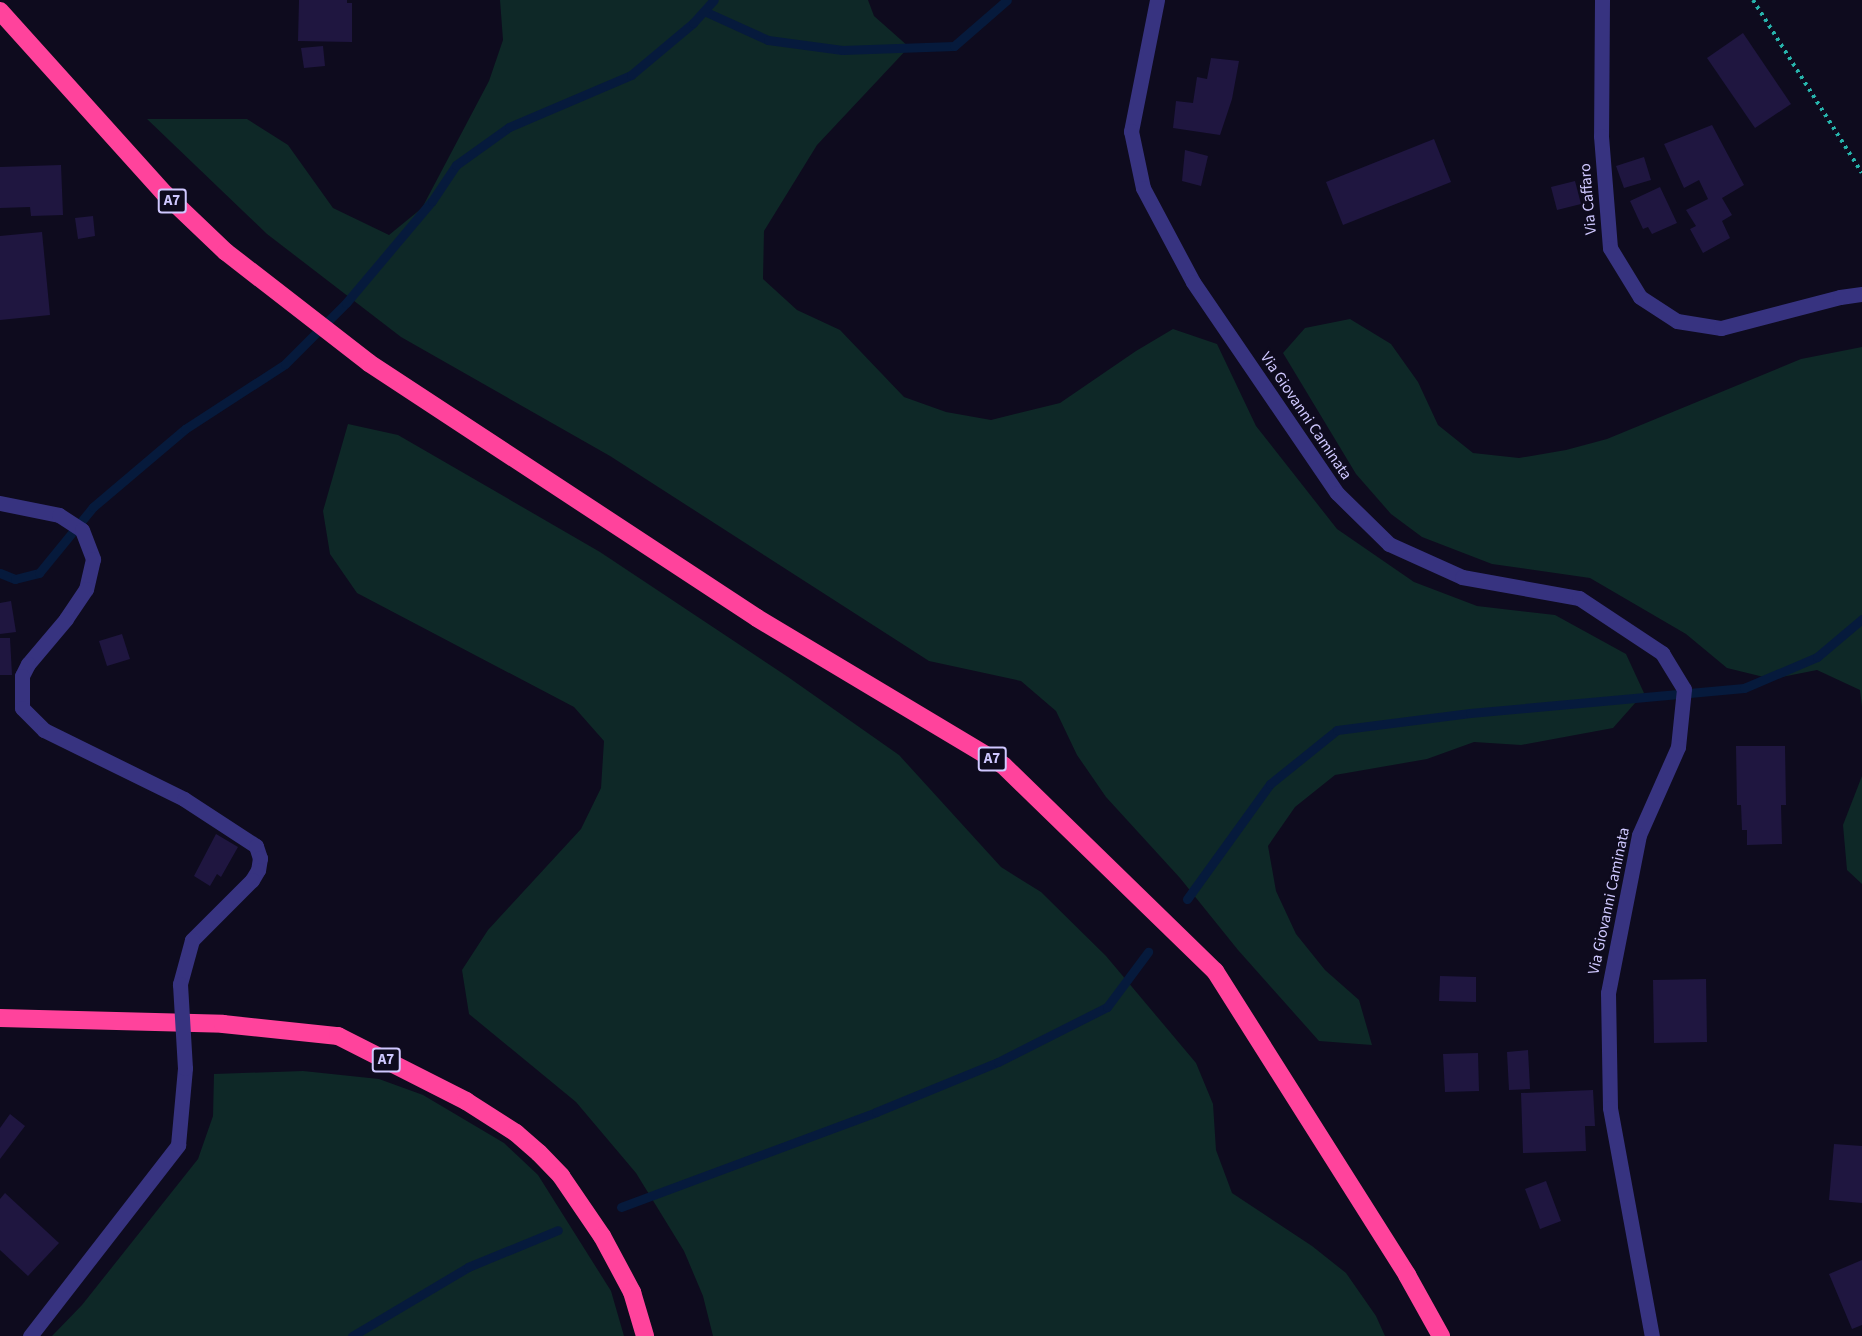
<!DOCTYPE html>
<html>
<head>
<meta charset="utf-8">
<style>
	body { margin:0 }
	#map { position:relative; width:1862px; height:1336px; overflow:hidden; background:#0e0b1e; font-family:"Source Sans 3",sans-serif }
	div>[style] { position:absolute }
	.green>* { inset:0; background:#0e2827 }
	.stream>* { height:9px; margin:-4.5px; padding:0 4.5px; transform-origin:4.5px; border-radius:4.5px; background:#061a3c }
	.building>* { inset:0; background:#1f1640 }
	.path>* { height:4px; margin-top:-2px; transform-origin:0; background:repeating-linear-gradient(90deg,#27b4ac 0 3px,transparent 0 7.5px) }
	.minor>* { height:15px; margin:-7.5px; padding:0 7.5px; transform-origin:7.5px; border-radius:7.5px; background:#373380 }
	.highway>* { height:18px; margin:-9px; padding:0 9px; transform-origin:9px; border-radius:9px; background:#ff439c }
	.minor-bridge>* { height:15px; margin:-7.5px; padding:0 7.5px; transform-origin:7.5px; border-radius:7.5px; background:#373380 }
	span { translate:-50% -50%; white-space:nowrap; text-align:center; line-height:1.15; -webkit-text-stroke:4.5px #0e0b1e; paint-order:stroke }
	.shield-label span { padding:2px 4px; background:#0e0b1e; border:2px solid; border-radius:4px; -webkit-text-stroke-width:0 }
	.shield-label { font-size:15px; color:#cfc8ff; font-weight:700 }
	.street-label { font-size:16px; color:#cfc8ff }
</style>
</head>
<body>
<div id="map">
	<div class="green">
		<div style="clip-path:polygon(500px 0,868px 0,874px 16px,909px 47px,817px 145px,764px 231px,763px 279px,797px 310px,840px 330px,904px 397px,946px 412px,991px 420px,1060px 403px,1136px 351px,1173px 329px,1217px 344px,1256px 426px,1337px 529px,1414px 582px,1477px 606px,1555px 615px,1626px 654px,1644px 693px,1613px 728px,1521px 745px,1474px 742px,1427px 759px,1335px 775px,1295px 807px,1268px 846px,1276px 891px,1296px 934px,1325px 970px,1359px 1000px,1372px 1045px,1319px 1041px,1238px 950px,1180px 878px,1106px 797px,1077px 755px,1056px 711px,1021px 681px,929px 661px,610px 456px,401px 337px,267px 234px,147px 119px,247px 119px,288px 145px,333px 208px,389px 235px,422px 208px,489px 81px,503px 40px)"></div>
		<div style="clip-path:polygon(1350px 319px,1391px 344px,1418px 382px,1438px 425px,1473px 453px,1519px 458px,1566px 450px,1607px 439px,1801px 359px,1862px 347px,1862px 707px,1860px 690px,1817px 670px,1772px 679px,1727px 668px,1686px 634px,1590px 578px,1492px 564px,1422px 537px,1391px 514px,1356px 474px,1283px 353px,1305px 328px)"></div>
		<div style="clip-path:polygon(348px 424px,398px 435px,600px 552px,788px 677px,899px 755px,1001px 867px,1041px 892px,1106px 956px,1196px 1063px,1213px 1104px,1216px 1150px,1232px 1193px,1312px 1246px,1346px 1273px,1376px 1316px,1385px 1336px,713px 1336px,703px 1296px,684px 1251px,636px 1173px,576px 1102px,469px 1014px,462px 970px,488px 930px,581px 829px,601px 788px,604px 741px,574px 707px,357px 593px,330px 554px,323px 511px)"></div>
		<div style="clip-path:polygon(1862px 776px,1862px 884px,1847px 870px,1843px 825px)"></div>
		<div style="clip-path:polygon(303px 1071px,379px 1079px,423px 1095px,504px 1143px,538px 1175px,611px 1291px,624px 1336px,52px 1336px,82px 1305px,198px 1159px,213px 1116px,214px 1074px)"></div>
	</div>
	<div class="stream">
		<div style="left:704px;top:11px;width:70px;rotate:24.4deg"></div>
		<div style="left:768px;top:40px;width:75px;rotate:7.7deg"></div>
		<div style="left:842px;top:50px;width:112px;rotate:-2deg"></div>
		<div style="left:954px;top:46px;width:70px;rotate:-41deg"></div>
		<div style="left:0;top:573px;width:16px;rotate:22deg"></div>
		<div style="left:15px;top:579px;width:25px;rotate:-14deg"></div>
		<div style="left:39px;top:573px;width:85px;rotate:-50.7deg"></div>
		<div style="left:93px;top:507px;width:121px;rotate:-40.3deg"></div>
		<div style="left:185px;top:429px;width:119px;rotate:-33deg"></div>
		<div style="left:285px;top:364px;width:86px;rotate:-45deg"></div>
		<div style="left:346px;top:303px;width:133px;rotate:-49.9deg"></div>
		<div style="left:432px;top:201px;width:43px;rotate:-56.3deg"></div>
		<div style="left:456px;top:165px;width:65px;rotate:-35.6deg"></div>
		<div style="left:509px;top:127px;width:133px;rotate:-23.1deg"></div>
		<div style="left:631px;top:75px;width:81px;rotate:-40deg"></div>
		<div style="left:693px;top:23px;width:31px;rotate:-48deg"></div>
		<div style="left:1187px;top:899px;width:142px;rotate:-54.2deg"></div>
		<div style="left:1270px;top:784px;width:86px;rotate:-38.9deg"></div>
		<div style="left:1337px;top:730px;width:134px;rotate:-7.3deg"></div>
		<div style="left:1470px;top:713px;width:275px;rotate:-5.2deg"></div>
		<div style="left:1744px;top:688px;width:79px;rotate:-23deg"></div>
		<div style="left:1817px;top:657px;width:59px;rotate:-40.2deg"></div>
		<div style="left:621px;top:1207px;width:272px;rotate:-20.4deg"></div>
		<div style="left:876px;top:1112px;width:132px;rotate:-22.3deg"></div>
		<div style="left:998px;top:1062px;width:122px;rotate:-26.8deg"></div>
		<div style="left:1107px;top:1007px;width:69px;rotate:-53.3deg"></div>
		<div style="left:352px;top:1336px;width:135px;rotate:-30.7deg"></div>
		<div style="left:468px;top:1267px;width:97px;rotate:-22.3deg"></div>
	</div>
	<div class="building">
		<div style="clip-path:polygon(299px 0,347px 0,347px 3px,352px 3px,352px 42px,298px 41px)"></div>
		<div style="clip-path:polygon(1743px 33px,1791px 104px,1755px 128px,1707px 58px)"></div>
		<div style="clip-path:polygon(323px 46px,325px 66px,304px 68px,301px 48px)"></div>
		<div style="clip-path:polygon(1211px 58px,1239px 61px,1232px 99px,1220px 135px,1173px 128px,1176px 101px,1193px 103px,1197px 77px,1207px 79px)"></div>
		<div style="clip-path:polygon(1712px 125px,1744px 185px,1722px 198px,1732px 215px,1722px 221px,1730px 238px,1703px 253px,1690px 229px,1696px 226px,1686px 210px,1708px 199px,1699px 180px,1684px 188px,1664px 144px)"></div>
		<div style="clip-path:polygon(1434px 139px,1451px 182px,1343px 225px,1326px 182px)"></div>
		<div style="clip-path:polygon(1185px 150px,1208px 156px,1201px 186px,1182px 181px)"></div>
		<div style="clip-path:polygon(1644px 157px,1651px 180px,1624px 188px,1616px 166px)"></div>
		<div style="clip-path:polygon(61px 165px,63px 215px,31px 216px,30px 207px,0 208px,0 167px)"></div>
		<div style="clip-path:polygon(1575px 181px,1581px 204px,1557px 210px,1551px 187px)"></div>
		<div style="clip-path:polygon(1660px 187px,1677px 223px,1652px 234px,1648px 227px,1643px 229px,1630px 201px)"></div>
		<div style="clip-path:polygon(93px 216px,95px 236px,78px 239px,75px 218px)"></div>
		<div style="clip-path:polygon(42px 232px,50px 315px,0 320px,0 236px)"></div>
		<div style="clip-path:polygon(11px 601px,16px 632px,0 634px,0 603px)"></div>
		<div style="clip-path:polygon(122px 634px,130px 659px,107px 666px,99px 641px)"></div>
		<div style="clip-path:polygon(0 638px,10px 638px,12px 675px,0 675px)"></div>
		<div style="clip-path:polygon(1736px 746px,1785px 746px,1786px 805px,1781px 805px,1782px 844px,1747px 845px,1747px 830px,1742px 830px,1741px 805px,1737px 805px)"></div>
		<div style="clip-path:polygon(216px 834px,238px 847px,221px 877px,217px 874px,210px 886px,194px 876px)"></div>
		<div style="clip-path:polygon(1440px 976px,1476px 977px,1476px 1002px,1439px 1001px)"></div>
		<div style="clip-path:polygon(1706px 979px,1707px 1042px,1654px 1043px,1653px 980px)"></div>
		<div style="clip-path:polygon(1528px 1050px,1530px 1089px,1509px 1090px,1507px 1052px)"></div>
		<div style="clip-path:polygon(1478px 1053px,1479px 1091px,1445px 1092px,1443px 1054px)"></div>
		<div style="clip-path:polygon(1593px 1090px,1595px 1126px,1585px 1126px,1586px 1151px,1523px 1153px,1521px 1093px)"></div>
		<div style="clip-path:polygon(10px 1114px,25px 1126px,0 1159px,0 1128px)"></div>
		<div style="clip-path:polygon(1834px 1144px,1862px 1146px,1862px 1203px,1829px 1200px)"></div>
		<div style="clip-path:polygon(1546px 1181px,1561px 1221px,1540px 1229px,1525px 1189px)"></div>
		<div style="clip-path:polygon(5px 1193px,59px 1243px,28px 1276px,0 1250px,0 1199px)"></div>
		<div style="clip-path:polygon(1862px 1260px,1862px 1325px,1852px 1329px,1829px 1274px)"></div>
	</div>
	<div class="path">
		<div style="left:1753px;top:0;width:204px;rotate:57.8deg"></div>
	</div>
	<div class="minor">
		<div style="left:1157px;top:0;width:134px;rotate:101.2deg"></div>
		<div style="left:1131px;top:131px;width:58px;rotate:78.1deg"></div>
		<div style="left:1143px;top:188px;width:106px;rotate:62deg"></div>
		<div style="left:1193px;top:282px;width:255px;rotate:55.7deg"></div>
		<div style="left:1337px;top:493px;width:73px;rotate:44.4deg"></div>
		<div style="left:1389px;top:544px;width:80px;rotate:24.3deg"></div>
		<div style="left:1462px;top:577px;width:119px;rotate:10.2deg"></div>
		<div style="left:1579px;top:598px;width:100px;rotate:33.5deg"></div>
		<div style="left:1662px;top:653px;width:42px;rotate:58.6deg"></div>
		<div style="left:1684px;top:689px;width:58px;rotate:95.9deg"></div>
		<div style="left:1678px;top:747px;width:96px;rotate:113.9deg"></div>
		<div style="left:1639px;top:835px;width:161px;rotate:101.1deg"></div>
		<div style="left:1608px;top:993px;width:115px;rotate:89deg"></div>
		<div style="left:1610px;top:1108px;width:232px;rotate:79.6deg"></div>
		<div style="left:1602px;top:0;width:136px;rotate:90.4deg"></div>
		<div style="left:1601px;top:136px;width:112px;rotate:85.4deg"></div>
		<div style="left:1610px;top:248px;width:57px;rotate:58.5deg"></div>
		<div style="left:1640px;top:297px;width:44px;rotate:33deg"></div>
		<div style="left:1677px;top:321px;width:45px;rotate:9deg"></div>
		<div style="left:1721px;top:328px;width:123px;rotate:-14.6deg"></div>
		<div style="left:1840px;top:297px;width:22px;rotate:-8deg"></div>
		<div style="left:0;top:503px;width:60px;rotate:11.5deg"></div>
		<div style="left:59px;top:515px;width:27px;rotate:33deg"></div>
		<div style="left:82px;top:530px;width:31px;rotate:69deg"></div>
		<div style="left:93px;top:559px;width:31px;rotate:103deg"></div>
		<div style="left:86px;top:589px;width:36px;rotate:124deg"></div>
		<div style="left:66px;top:619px;width:59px;rotate:130.2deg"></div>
		<div style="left:28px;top:664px;width:13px;rotate:117deg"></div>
		<div style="left:22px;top:676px;width:32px;rotate:90deg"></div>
		<div style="left:22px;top:708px;width:31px;rotate:45deg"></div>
		<div style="left:44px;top:730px;width:156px;rotate:26.2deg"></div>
		<div style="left:184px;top:799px;width:86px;rotate:33.1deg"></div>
		<div style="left:256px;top:846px;width:13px;rotate:72deg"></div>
		<div style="left:260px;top:858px;width:12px;rotate:99deg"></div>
		<div style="left:258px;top:870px;width:12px;rotate:121deg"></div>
		<div style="left:252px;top:880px;width:85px;rotate:135deg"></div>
		<div style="left:192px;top:940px;width:46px;rotate:105.3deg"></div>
		<div style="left:30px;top:1336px;width:242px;rotate:-52.2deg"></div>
		<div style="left:178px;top:1145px;width:77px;rotate:-84.8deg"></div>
	</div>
	<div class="highway">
		<div style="left:0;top:11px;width:246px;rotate:48deg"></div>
		<div style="left:165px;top:194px;width:84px;rotate:43.6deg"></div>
		<div style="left:226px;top:252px;width:181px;rotate:37.8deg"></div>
		<div style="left:369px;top:363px;width:464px;rotate:33.3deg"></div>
		<div style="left:757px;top:618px;width:287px;rotate:30.9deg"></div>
		<div style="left:1003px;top:765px;width:296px;rotate:44.2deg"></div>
		<div style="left:1215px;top:971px;width:360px;rotate:57.7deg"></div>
		<div style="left:1407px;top:1275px;width:70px;rotate:60.9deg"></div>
		<div style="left:0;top:1018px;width:223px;rotate:1.5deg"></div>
		<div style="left:223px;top:1024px;width:116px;rotate:6deg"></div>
		<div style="left:338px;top:1036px;width:144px;rotate:26.9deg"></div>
		<div style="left:466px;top:1101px;width:59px;rotate:32.6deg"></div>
		<div style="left:516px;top:1133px;width:30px;rotate:41deg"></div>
		<div style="left:539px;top:1153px;width:32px;rotate:46deg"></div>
		<div style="left:561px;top:1176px;width:73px;rotate:55.7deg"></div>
		<div style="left:602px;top:1236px;width:64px;rotate:61.8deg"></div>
		<div style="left:632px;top:1292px;width:46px;rotate:73.5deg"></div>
	</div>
	<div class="minor-bridge">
		<div style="left:180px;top:984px;width:84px;rotate:86.6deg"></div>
	</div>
	<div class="shield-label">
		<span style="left:172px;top:201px">A7</span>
		<span style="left:992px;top:759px">A7</span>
		<span style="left:386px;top:1060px">A7</span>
	</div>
	<div class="street-label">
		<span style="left:1588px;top:199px;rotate:-95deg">Via Caffaro</span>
		<span style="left:1306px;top:416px;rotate:56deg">Via Giovanni Caminata</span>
		<span style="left:1609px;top:901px;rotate:-78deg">Via Giovanni Caminata</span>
	</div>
</div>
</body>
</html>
